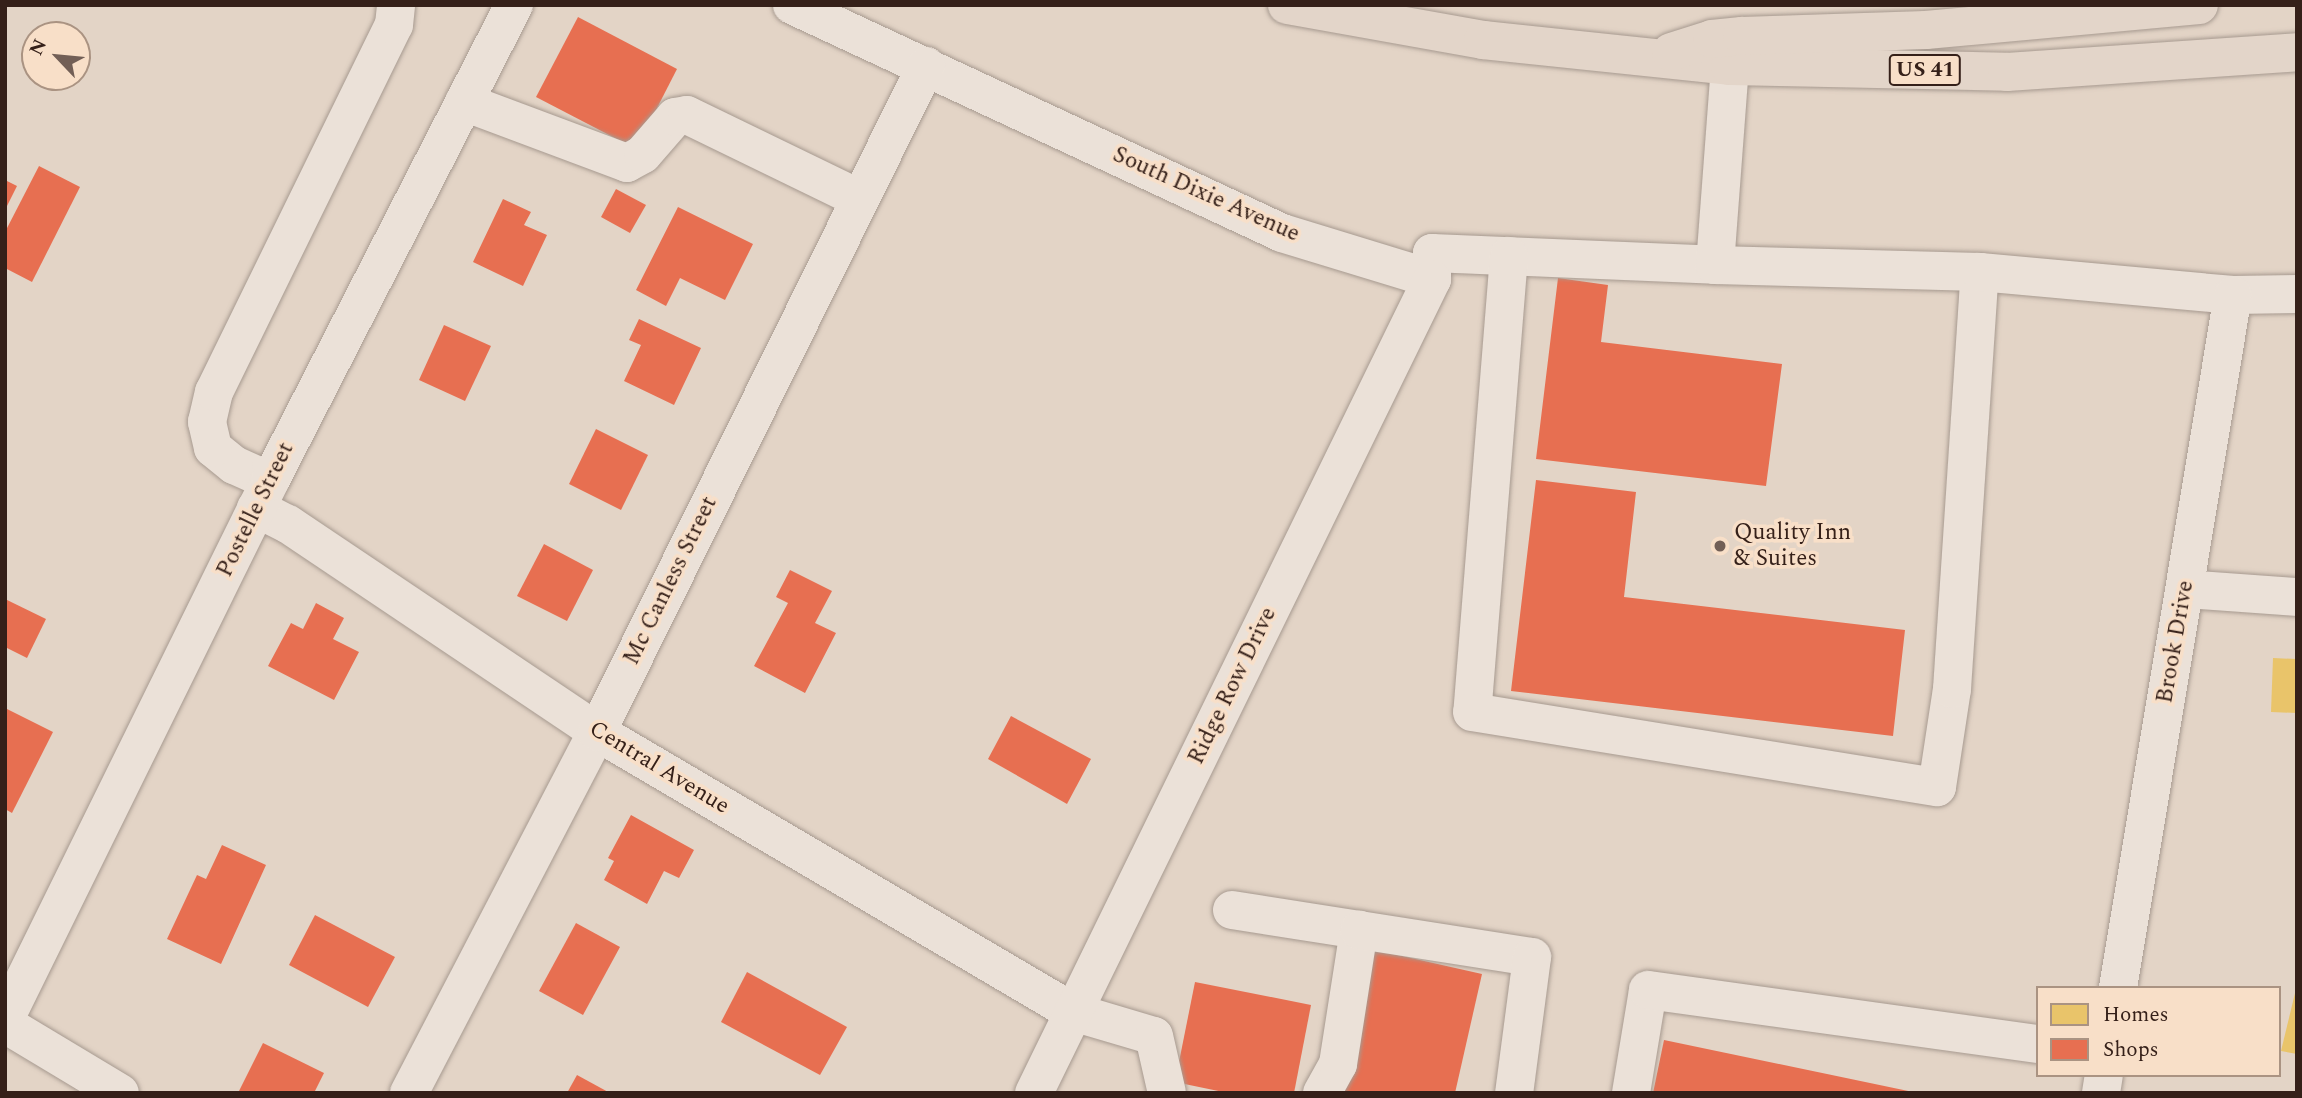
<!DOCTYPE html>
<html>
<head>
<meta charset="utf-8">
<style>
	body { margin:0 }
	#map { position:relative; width:2302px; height:1098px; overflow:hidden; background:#e3d4c6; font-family:Spectral,serif }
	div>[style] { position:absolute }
	.homes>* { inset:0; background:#e9c46a }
	.shops>* { inset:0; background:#e76f51 }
	.roads { filter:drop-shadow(0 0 2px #a79a90) drop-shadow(0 0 2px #a79a90) }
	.minor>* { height:38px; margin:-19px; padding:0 19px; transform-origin:19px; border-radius:19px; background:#ebe1d8 }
	.major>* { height:38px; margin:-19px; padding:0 19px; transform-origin:19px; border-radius:19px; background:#e3d5c9 }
	.dots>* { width:19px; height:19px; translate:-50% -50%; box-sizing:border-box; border:4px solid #f8dfc8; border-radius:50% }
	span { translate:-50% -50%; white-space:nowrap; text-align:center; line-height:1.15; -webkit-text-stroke:7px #f8dfc8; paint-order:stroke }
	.shield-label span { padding:2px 5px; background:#f8dfc8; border:2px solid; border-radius:5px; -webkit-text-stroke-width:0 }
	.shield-label { font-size:21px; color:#352019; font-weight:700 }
	.street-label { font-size:23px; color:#352019 }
	.poi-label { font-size:23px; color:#352019 }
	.left { translate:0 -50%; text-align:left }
	.frame { position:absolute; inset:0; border:7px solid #352019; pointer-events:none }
	.legend { position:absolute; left:2036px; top:986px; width:245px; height:91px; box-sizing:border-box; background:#f8dfc8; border:2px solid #aa9382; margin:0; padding:9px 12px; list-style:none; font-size:21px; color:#352019 }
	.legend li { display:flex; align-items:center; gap:14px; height:35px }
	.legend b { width:35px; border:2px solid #aa9382 }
	.north { position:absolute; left:21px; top:21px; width:70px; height:70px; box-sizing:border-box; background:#f8dfc8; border:2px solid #aa9382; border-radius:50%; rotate:296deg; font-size:19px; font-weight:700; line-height:28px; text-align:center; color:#352019 }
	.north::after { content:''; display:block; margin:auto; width:24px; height:32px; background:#725f56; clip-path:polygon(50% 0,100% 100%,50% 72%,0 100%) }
</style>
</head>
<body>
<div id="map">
	<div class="homes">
		<div style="clip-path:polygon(2273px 658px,2297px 659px,2297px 713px,2271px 712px)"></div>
		<div style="clip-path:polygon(2296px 989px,2297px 989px,2297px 1054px,2281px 1051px)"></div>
	</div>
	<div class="shops">
		<div style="clip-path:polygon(578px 17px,677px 69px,636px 149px,536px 97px)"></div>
		<div style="clip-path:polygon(39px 166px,80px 187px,32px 282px,5px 268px,5px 232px)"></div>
		<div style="clip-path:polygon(5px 180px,17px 186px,5px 210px)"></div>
		<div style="clip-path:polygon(616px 189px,646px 205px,630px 233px,601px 217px)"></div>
		<div style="clip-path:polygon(503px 199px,531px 212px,524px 225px,547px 235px,523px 286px,473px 262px)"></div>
		<div style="clip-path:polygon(678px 207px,753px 244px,725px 300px,680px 278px,666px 306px,636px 290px)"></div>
		<div style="clip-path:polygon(1558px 278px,1608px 285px,1601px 342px,1782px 364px,1766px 486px,1536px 459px)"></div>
		<div style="clip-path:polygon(639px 319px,701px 348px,674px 405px,624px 381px,641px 345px,629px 340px)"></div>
		<div style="clip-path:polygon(444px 325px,491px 346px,465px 401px,419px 380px)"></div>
		<div style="clip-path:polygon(596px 429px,648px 455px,621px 510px,569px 484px)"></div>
		<div style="clip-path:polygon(1536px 480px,1636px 492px,1624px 597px,1905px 630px,1893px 736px,1511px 691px)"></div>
		<div style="clip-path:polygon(544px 544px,593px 570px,567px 621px,517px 596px)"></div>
		<div style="clip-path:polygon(790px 570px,832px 591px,815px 623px,836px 633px,805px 693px,754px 666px,788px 603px,776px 597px)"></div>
		<div style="clip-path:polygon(5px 599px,46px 619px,27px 658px,5px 647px)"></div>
		<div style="clip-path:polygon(316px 603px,344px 618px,333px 639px,359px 652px,334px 700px,268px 666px,291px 623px,303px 629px)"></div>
		<div style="clip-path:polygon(5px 708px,53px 732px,12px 813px,5px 809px)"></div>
		<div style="clip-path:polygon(1011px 716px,1091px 759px,1067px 804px,988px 759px)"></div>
		<div style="clip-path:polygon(631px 815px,694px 850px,679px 878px,664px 871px,647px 904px,604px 880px,614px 861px,608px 858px)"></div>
		<div style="clip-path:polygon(222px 845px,266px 865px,221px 964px,167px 939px,197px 875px,206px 879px)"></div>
		<div style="clip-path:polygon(315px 915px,395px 957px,368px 1007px,289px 965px)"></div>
		<div style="clip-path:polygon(576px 923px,620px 947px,583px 1015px,539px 991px)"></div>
		<div style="clip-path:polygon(1371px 949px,1482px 974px,1455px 1093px,1339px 1093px)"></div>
		<div style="clip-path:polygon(747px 972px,847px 1027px,820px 1075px,721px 1022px)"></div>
		<div style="clip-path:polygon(1195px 982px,1311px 1005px,1294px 1093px,1228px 1093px,1175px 1082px)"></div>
		<div style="clip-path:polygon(1664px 1040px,1913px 1092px,1913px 1093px,1653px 1093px)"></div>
		<div style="clip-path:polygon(263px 1043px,324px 1073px,314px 1093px,238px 1093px)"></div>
		<div style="clip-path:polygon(577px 1075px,610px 1093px,567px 1093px)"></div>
	</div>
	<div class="roads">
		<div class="minor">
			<div style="left:792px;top:5px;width:540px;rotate:24.95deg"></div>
			<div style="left:1282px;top:233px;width:157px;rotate:17deg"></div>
			<div style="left:1432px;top:279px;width:26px;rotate:-90deg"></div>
			<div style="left:1432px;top:253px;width:283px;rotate:2.4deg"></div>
			<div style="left:1715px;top:265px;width:200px;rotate:-85.7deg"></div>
			<div style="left:464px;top:102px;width:174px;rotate:20.5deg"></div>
			<div style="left:627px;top:163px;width:18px;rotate:-29deg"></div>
			<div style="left:643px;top:154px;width:49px;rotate:-49.1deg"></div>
			<div style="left:675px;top:117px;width:12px;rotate:-9deg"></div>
			<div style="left:687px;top:115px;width:192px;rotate:25.9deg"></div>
			<div style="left:1509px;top:256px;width:457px;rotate:94.6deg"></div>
			<div style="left:1472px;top:712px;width:471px;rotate:9.2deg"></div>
			<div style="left:1937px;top:787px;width:99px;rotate:-81.3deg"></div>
			<div style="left:1952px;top:689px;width:418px;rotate:-86.2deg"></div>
			<div style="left:1980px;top:272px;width:265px;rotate:-178.5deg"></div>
			<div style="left:1980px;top:272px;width:254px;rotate:5.2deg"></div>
			<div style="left:2233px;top:295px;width:64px;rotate:-0.9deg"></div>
			<div style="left:270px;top:481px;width:39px;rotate:-156deg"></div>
			<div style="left:234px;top:465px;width:27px;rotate:-141deg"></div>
			<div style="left:213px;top:448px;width:27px;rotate:-103deg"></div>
			<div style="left:207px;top:422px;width:31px;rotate:-77deg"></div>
			<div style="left:214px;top:392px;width:409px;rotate:-63.9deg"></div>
			<div style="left:394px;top:25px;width:20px;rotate:-84deg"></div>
			<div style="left:256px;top:508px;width:36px;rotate:27deg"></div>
			<div style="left:288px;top:524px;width:372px;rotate:33.9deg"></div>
			<div style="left:597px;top:732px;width:552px;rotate:30.47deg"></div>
			<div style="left:1073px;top:1012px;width:84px;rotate:16.5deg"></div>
			<div style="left:1154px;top:1036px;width:58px;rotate:77.2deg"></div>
			<div style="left:2185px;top:589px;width:112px;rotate:4.1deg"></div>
			<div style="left:1232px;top:910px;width:129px;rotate:8.9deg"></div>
			<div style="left:2118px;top:988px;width:702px;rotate:-80.58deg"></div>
			<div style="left:5px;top:1019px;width:600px;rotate:-63.78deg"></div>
			<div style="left:270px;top:481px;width:535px;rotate:-62.86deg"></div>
			<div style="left:5px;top:1024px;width:134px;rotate:31deg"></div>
			<div style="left:409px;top:1093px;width:407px;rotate:-62.5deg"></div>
			<div style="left:597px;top:732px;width:743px;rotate:-63.71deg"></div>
			<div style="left:1034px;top:1093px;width:906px;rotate:-63.94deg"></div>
			<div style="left:1322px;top:1093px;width:33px;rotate:-61deg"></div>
			<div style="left:1338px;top:1064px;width:136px;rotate:-81.1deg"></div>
			<div style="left:1359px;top:930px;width:175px;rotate:8.9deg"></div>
			<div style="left:1532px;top:957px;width:137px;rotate:97.5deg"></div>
			<div style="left:1631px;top:1093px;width:104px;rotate:-80.6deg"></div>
			<div style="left:1648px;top:990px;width:394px;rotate:7.9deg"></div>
			<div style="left:2101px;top:1093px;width:18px;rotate:-81deg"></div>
		</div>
		<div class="major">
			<div style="left:1287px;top:5px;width:199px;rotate:10.1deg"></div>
			<div style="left:1483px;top:40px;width:248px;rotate:6deg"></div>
			<div style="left:1730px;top:66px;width:277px;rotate:1.2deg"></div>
			<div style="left:2007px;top:72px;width:291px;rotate:-3.9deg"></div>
			<div style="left:1671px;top:52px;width:43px;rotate:-17.6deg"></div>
			<div style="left:1712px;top:39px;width:30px;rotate:-6deg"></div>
			<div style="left:1742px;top:36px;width:184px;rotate:-1.9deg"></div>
			<div style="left:1926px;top:30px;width:274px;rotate:-5.2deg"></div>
		</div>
	</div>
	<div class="dots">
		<div style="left:1720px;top:546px;background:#725f56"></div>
	</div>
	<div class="shield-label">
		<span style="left:1925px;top:70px">US 41</span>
	</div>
	<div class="street-label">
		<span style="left:1206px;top:195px;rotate:24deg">South Dixie Avenue</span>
		<span style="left:256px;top:510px;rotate:-64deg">Postelle Street</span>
		<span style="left:671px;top:581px;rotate:-64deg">Mc Canless Street</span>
		<span style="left:2176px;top:642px;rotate:-80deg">Brook Drive</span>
		<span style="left:1233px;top:686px;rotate:-64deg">Ridge Row Drive</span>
		<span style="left:659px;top:768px;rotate:31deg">Central Avenue</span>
	</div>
	<div class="poi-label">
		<span class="left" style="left:1734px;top:546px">Quality Inn<br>&amp; Suites</span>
	</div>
	<div class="frame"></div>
	<ul class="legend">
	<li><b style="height:19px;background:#e9c46a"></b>Homes</li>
	<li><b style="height:19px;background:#e76f51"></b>Shops</li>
	</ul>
	<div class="north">N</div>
</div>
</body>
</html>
